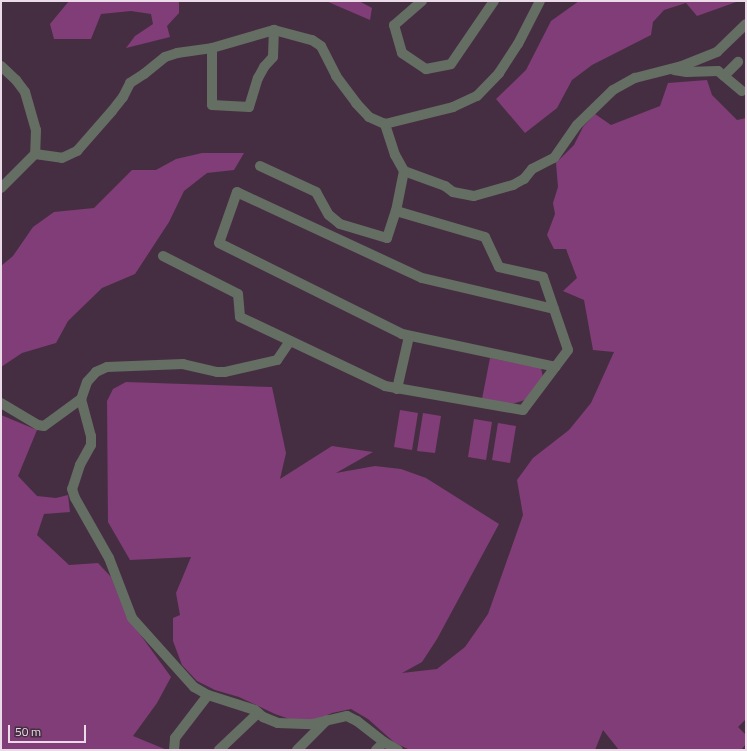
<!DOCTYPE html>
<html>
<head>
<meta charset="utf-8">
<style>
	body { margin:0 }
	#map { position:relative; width:747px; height:751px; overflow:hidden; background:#462e42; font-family:"Titillium Web",sans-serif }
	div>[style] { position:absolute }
	.green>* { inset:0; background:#803d77 }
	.street>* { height:10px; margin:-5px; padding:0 5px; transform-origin:5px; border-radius:5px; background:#656e63 }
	span { translate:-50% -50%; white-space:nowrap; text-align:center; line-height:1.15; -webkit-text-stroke:3px #462e42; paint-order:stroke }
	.frame { position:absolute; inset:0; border:2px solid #ebdbe8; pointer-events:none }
	.scale { position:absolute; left:8px; top:725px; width:78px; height:18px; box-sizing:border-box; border:2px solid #ebdbe8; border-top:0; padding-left:5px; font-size:12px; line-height:14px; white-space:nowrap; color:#ebdbe8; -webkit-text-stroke:3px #462e42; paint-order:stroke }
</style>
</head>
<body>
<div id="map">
	<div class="green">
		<div style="clip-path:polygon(69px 1px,179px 1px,179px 13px,167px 26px,170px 37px,126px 48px,135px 36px,153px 24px,151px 14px,131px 11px,101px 14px,91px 39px,54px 39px,50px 24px)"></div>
		<div style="clip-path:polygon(326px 1px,359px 1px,372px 8px,370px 20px)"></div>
		<div style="clip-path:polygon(579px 1px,739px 1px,697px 16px,686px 3px,664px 10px,653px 22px,651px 35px,592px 65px,572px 80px,557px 108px,525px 133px,496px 99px,526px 70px,551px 21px)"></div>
		<div style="clip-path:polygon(707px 80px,712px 95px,737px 120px,746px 118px,746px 719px,738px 727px,746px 735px,746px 744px,741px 750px,619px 750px,603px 730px,595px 750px,410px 750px,395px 743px,368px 719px,351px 709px,332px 713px,314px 721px,295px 721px,275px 714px,239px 697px,215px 690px,197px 681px,182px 665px,173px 641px,173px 618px,180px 615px,176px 593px,191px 557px,130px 560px,108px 522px,107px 401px,113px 389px,126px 382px,272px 387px,286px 453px,280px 479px,332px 446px,373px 452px,336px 473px,375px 466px,401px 469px,426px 478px,499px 524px,437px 639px,422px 662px,402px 673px,437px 669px,465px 647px,488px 614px,523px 515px,517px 480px,533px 458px,569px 430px,591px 403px,614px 352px,593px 350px,584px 300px,563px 291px,577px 278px,566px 249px,554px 249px,547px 235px,555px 214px,553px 203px,558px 187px,556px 163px,574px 145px,583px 127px,595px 114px,611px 125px,660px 106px,668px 83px)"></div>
		<div style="clip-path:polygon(202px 153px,244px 153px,234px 170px,207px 173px,184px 191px,169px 222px,135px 274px,102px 288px,68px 321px,56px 343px,22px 353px,1px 367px,1px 266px,13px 256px,33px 227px,54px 212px,94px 208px,132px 170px,156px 170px,176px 159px)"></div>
		<div style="clip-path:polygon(490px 358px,541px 368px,543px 377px,525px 400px,512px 404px,482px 399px)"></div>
		<div style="clip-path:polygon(400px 410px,418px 413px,412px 450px,394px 447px)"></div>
		<div style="clip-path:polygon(423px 413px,441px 416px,435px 453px,417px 451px)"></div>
		<div style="clip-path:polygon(1px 415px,37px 430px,18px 476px,37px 496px,56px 498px,68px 495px,70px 512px,44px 514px,37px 535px,69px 565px,98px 563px,111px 577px,126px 615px,171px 677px,157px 703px,133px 736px,167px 750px,1px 750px)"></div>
		<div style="clip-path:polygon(474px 419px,492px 422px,486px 460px,468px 457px)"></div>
		<div style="clip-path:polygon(498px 423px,516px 426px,510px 463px,492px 460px)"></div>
	</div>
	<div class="street">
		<div style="left:422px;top:1px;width:37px;rotate:139deg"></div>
		<div style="left:394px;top:25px;width:29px;rotate:74deg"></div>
		<div style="left:402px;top:53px;width:29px;rotate:34deg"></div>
		<div style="left:426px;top:69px;width:25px;rotate:-11deg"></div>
		<div style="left:451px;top:64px;width:76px;rotate:-55.7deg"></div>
		<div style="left:212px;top:48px;width:57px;rotate:90deg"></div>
		<div style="left:212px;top:105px;width:37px;rotate:3deg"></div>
		<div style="left:249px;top:107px;width:30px;rotate:-73deg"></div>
		<div style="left:258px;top:78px;width:13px;rotate:-61deg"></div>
		<div style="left:264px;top:67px;width:13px;rotate:-48deg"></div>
		<div style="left:273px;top:57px;width:27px;rotate:-88deg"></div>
		<div style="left:1px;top:66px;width:21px;rotate:43deg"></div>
		<div style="left:16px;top:80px;width:15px;rotate:53deg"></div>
		<div style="left:25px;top:92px;width:40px;rotate:74deg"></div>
		<div style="left:36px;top:130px;width:24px;rotate:92deg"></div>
		<div style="left:674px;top:70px;width:13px;rotate:9deg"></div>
		<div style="left:687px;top:72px;width:31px;rotate:-2deg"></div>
		<div style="left:718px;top:71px;width:31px;rotate:40deg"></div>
		<div style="left:724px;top:76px;width:20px;rotate:-45deg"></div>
		<div style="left:35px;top:154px;width:27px;rotate:8deg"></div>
		<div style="left:62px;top:158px;width:17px;rotate:-25deg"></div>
		<div style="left:77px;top:151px;width:53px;rotate:-48.8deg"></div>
		<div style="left:112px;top:111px;width:18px;rotate:-52deg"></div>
		<div style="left:123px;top:97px;width:16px;rotate:-63deg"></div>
		<div style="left:130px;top:83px;width:17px;rotate:-33deg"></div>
		<div style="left:144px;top:74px;width:27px;rotate:-39deg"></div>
		<div style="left:165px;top:57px;width:13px;rotate:-18deg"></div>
		<div style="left:177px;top:53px;width:35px;rotate:-8deg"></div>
		<div style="left:212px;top:48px;width:65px;rotate:-16.2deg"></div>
		<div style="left:274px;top:30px;width:39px;rotate:15deg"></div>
		<div style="left:312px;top:40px;width:11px;rotate:34deg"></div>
		<div style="left:321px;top:46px;width:34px;rotate:63deg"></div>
		<div style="left:336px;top:76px;width:34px;rotate:53deg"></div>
		<div style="left:356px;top:103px;width:19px;rotate:47deg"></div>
		<div style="left:369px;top:117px;width:17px;rotate:24deg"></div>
		<div style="left:385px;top:124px;width:70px;rotate:-14deg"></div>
		<div style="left:453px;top:107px;width:26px;rotate:-25deg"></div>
		<div style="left:477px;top:96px;width:32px;rotate:-46deg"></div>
		<div style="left:499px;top:73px;width:35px;rotate:-57deg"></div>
		<div style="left:518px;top:44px;width:48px;rotate:-62.9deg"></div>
		<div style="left:260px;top:166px;width:62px;rotate:24.9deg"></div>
		<div style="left:316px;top:192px;width:26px;rotate:61deg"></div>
		<div style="left:329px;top:215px;width:14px;rotate:39deg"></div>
		<div style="left:340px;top:224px;width:49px;rotate:16.6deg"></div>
		<div style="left:387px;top:238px;width:28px;rotate:-72deg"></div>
		<div style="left:404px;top:171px;width:44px;rotate:20.1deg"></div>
		<div style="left:445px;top:186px;width:10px;rotate:37deg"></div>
		<div style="left:453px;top:192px;width:21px;rotate:11deg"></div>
		<div style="left:474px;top:196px;width:41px;rotate:-15.8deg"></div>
		<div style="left:513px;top:185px;width:13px;rotate:-29deg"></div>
		<div style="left:524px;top:179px;width:13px;rotate:-51deg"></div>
		<div style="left:532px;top:169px;width:25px;rotate:-27deg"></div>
		<div style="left:554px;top:158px;width:40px;rotate:-55.1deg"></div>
		<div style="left:577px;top:125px;width:50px;rotate:-44.2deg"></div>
		<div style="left:613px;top:90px;width:25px;rotate:-29deg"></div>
		<div style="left:635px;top:78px;width:49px;rotate:-14.3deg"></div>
		<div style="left:682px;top:66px;width:38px;rotate:-22deg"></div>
		<div style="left:717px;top:52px;width:40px;rotate:-44deg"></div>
		<div style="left:1px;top:188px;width:48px;rotate:-45deg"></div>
		<div style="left:163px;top:256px;width:84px;rotate:26.9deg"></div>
		<div style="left:238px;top:294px;width:23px;rotate:85deg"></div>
		<div style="left:240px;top:317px;width:161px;rotate:25.4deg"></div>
		<div style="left:385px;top:386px;width:140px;rotate:9.9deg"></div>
		<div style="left:523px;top:410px;width:75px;rotate:-53.1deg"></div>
		<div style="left:568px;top:350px;width:77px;rotate:-108.9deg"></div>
		<div style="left:543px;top:277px;width:45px;rotate:-167.2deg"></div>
		<div style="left:499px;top:267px;width:33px;rotate:-115deg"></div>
		<div style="left:485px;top:237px;width:93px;rotate:-163.7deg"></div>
		<div style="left:396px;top:211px;width:41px;rotate:-78.7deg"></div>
		<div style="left:404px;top:171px;width:18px;rotate:-119deg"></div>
		<div style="left:395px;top:155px;width:33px;rotate:-108deg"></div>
		<div style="left:554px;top:309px;width:136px;rotate:-166.8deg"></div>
		<div style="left:422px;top:278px;width:204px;rotate:-155.1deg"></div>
		<div style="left:237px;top:192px;width:54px;rotate:109.4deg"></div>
		<div style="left:219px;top:243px;width:204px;rotate:26.4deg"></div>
		<div style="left:402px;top:334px;width:157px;rotate:12.1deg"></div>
		<div style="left:290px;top:341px;width:23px;rotate:124deg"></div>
		<div style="left:277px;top:360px;width:53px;rotate:167deg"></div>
		<div style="left:225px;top:372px;width:8px;rotate:180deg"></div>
		<div style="left:217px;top:372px;width:35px;rotate:-167deg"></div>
		<div style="left:183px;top:364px;width:76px;rotate:177.7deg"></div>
		<div style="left:107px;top:367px;width:12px;rotate:156deg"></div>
		<div style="left:96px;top:372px;width:13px;rotate:132deg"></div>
		<div style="left:87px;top:382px;width:18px;rotate:109deg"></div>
		<div style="left:81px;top:399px;width:38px;rotate:75deg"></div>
		<div style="left:91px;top:436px;width:9px;rotate:90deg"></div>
		<div style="left:91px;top:445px;width:23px;rotate:119deg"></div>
		<div style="left:80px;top:465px;width:25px;rotate:108deg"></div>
		<div style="left:72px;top:489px;width:9px;rotate:72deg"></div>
		<div style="left:75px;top:498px;width:69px;rotate:60.5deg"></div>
		<div style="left:109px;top:558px;width:64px;rotate:69deg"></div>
		<div style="left:132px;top:618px;width:93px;rotate:48.1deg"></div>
		<div style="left:194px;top:687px;width:16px;rotate:30deg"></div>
		<div style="left:208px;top:695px;width:49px;rotate:17.7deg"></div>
		<div style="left:255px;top:710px;width:11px;rotate:41deg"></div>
		<div style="left:263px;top:717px;width:16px;rotate:22deg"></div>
		<div style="left:278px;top:723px;width:34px;rotate:2deg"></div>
		<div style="left:312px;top:724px;width:36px;rotate:-13deg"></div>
		<div style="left:347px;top:716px;width:11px;rotate:27deg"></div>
		<div style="left:357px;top:721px;width:34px;rotate:38deg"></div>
		<div style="left:384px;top:742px;width:16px;rotate:30deg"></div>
		<div style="left:397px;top:389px;width:54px;rotate:-77.2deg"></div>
		<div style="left:1px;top:403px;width:43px;rotate:30.7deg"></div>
		<div style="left:38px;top:425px;width:6px;rotate:9deg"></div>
		<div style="left:44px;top:426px;width:46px;rotate:-36.1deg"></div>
		<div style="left:174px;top:750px;width:12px;rotate:-85deg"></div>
		<div style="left:175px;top:738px;width:54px;rotate:-52.5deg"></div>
		<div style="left:219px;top:750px;width:54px;rotate:-43.5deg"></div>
		<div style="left:297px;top:750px;width:42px;rotate:-45deg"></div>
		<div style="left:376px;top:750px;width:11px;rotate:-45deg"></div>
	</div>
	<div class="frame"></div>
	<div class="scale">50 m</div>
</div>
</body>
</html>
